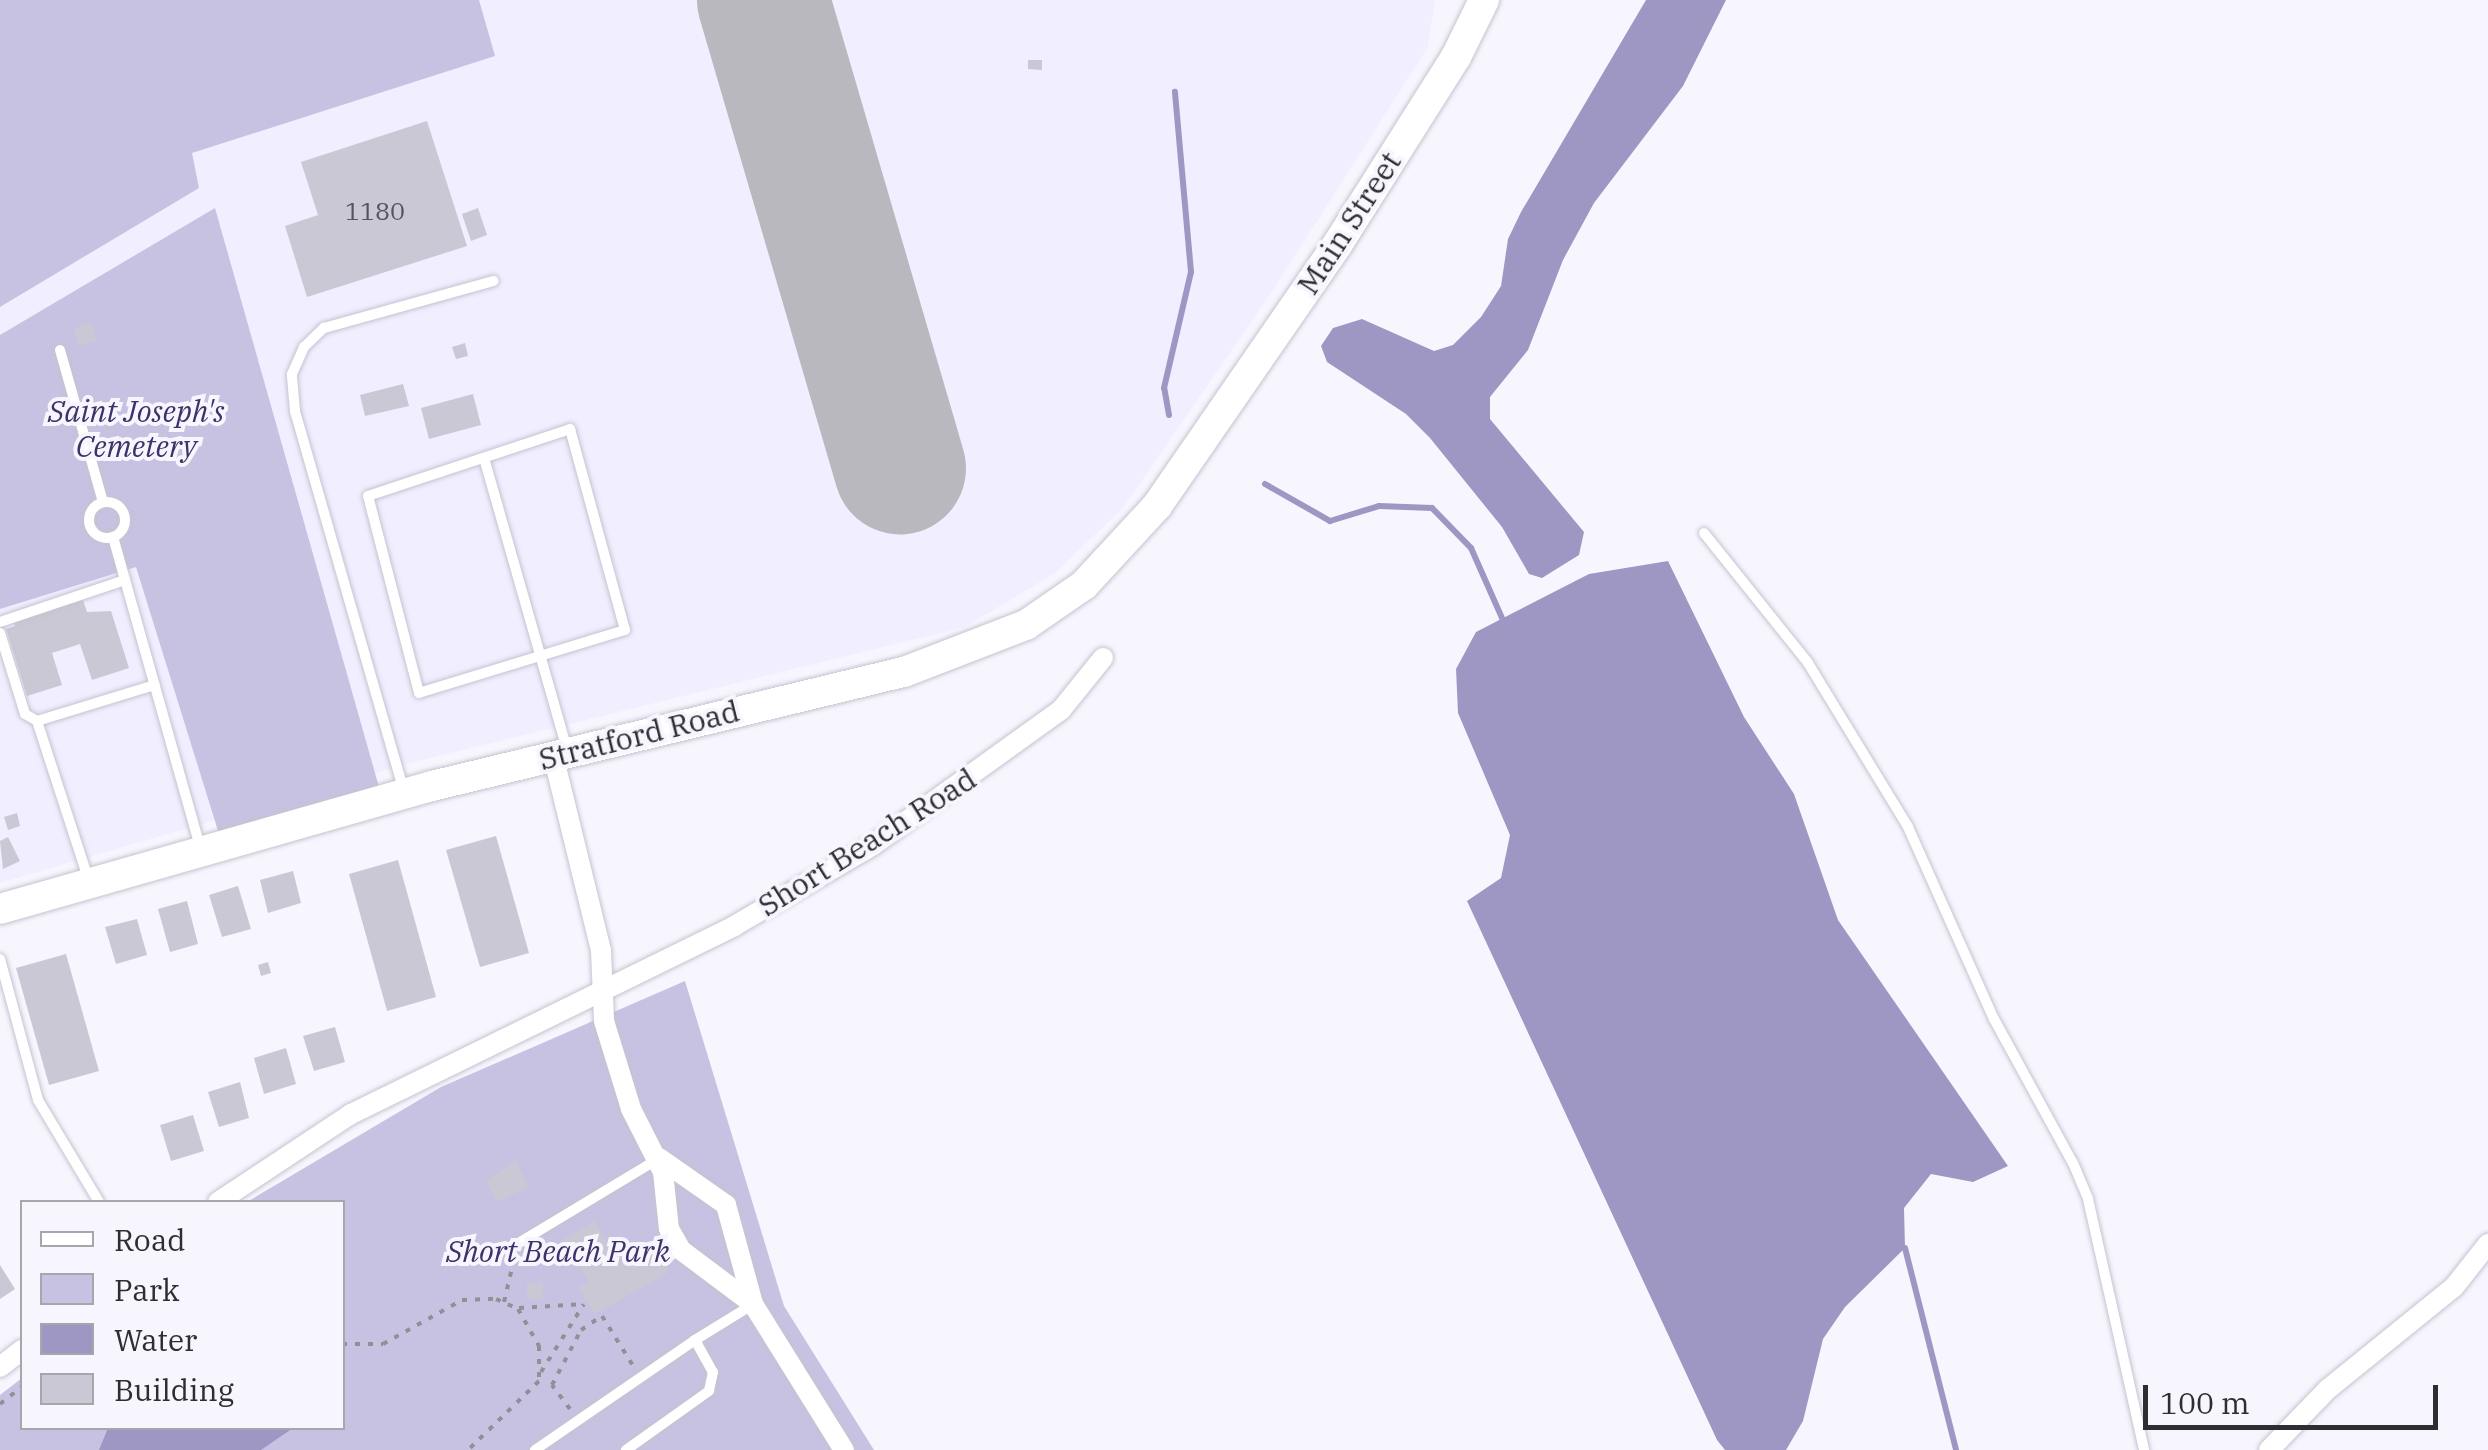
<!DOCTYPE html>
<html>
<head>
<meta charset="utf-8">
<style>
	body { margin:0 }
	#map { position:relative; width:2488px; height:1450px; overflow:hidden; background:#f7f6fe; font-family:"IBM Plex Serif",serif }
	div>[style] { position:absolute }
	.built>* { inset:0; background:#f1eeff }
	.green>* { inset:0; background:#c7c2e2 }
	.water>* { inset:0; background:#9f97c3 }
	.stream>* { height:6px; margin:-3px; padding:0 3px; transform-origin:3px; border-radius:3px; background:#9f97c3 }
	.runway>* { height:132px; margin:-66px; padding:0 66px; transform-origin:66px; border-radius:66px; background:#b8b8be }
	.building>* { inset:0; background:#cac8d5 }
	.path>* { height:4px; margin-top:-2px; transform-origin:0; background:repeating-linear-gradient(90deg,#909096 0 5px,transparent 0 13px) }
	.roads { filter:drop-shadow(0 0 2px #c5c3d0) drop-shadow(0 0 2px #c5c3d0) }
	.lane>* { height:10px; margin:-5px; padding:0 5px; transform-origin:5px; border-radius:5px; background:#fff }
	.lane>.ring { margin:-5px; padding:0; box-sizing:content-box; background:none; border:10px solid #fff; border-radius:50% }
	.street>* { height:20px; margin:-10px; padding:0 10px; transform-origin:10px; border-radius:10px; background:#fff }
	.secondary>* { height:30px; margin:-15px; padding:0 15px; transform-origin:15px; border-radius:15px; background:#fff }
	span { translate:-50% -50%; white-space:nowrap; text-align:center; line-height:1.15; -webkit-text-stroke:8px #f7f6fe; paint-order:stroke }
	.number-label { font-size:25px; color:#54545b }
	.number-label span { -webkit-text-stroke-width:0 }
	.street-label { font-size:30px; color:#2d2d32 }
	.park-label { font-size:30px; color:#403169; font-style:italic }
	.legend { position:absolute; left:20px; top:1200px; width:325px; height:230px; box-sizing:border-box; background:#f7f6fe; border:2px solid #a6a6ac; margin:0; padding:12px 18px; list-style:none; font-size:30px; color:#2d2d32 }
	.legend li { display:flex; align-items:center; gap:20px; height:50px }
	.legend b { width:50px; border:2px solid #a6a6ac }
	.scale { position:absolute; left:2143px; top:1385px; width:295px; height:45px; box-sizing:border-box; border:5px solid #2d2d32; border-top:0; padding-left:12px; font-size:30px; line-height:35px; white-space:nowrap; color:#2d2d32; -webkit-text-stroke:8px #f7f6fe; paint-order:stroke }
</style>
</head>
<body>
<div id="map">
	<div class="built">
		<div style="clip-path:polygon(0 0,1435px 0,1428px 47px,1271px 293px,1123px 508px,1055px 573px,965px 627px,414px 762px,0 883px)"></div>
	</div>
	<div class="green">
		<div style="clip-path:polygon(0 0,479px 0,495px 56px,192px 153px,199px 188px,0 307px)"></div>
		<div style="clip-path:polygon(215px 208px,379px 787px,219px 834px,136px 567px,0 609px,0 335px)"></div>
		<div style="clip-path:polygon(685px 981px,784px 1306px,874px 1450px,0 1450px,0 1395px,22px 1378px,22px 1428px,342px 1428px,342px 1202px,247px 1202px,441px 1087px)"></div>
	</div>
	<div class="water">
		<div style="clip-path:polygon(1646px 0,1726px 0,1683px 86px,1594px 203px,1563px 260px,1528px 350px,1490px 397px,1490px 419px,1584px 532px,1579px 555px,1542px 578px,1529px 574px,1502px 527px,1430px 438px,1406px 414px,1327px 362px,1321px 346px,1333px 328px,1362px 319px,1434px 351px,1453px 345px,1481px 317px,1501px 286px,1508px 239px,1521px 212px)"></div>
		<div style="clip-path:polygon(1668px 561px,1744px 717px,1794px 794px,1838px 920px,2008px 1166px,1973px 1182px,1931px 1174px,1904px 1208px,1905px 1248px,1845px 1307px,1823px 1339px,1803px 1421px,1786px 1450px,1725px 1450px,1717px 1440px,1467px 901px,1501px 878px,1510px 835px,1458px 713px,1456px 669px,1476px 632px,1589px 574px)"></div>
		<div style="clip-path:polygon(108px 1428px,293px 1428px,261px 1450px,99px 1450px)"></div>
	</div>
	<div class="stream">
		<div style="left:1169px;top:415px;width:27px;rotate:-100deg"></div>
		<div style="left:1164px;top:388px;width:119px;rotate:-76.9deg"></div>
		<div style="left:1191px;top:272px;width:181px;rotate:-95.1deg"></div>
		<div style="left:1265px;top:484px;width:75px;rotate:29.6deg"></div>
		<div style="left:1330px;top:521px;width:51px;rotate:-17deg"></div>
		<div style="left:1379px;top:506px;width:53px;rotate:2.2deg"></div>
		<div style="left:1432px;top:508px;width:56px;rotate:45.7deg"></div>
		<div style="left:1471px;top:548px;width:77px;rotate:66.1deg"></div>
		<div style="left:1905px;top:1248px;width:208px;rotate:75.8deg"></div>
	</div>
	<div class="runway">
		<div style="left:763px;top:0;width:488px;rotate:73.7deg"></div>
	</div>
	<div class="building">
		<div style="clip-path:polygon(1028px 60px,1042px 60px,1042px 70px,1028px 69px)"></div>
		<div style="clip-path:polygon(427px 121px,467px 246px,307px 297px,285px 226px,318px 215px,301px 162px)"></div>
		<div style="clip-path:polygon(478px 208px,487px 235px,471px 241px,462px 214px)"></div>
		<div style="clip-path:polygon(92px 323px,97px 341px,79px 346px,74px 328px)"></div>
		<div style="clip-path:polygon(465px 343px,468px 356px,456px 359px,452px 347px)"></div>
		<div style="clip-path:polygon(403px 384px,409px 406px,365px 416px,360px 395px)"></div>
		<div style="clip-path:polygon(473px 394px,481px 425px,429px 439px,421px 408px)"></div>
		<div style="clip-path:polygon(83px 600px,87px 612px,111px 611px,129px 668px,92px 680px,80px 644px,52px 653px,62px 685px,27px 696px,6px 629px,15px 626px,13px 620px)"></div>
		<div style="clip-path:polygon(17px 813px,20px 826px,8px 830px,4px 817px)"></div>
		<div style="clip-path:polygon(496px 836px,529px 953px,480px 967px,446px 850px)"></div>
		<div style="clip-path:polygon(8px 837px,20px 861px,3px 869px,0 841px)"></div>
		<div style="clip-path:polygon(398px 860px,436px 997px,387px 1011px,349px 874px)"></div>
		<div style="clip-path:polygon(293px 871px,301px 903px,268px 913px,260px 880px)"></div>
		<div style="clip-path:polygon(238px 886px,251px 929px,222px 937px,209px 895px)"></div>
		<div style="clip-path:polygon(187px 901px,198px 944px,170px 952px,158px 909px)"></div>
		<div style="clip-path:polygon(137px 919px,147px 955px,116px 964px,105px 927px)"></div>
		<div style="clip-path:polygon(66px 954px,99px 1071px,49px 1085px,16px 968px)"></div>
		<div style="clip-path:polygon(268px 962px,271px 973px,261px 976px,258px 965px)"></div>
		<div style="clip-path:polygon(335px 1027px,345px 1062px,314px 1071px,303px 1036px)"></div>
		<div style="clip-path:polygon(286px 1048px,296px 1084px,264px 1094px,254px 1058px)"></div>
		<div style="clip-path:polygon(240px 1082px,249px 1118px,219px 1127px,208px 1092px)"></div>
		<div style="clip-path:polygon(193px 1115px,204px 1151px,171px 1161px,160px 1125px)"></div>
		<div style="clip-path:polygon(516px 1161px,528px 1187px,496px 1202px,486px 1181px)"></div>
		<div style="clip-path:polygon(594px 1221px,620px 1262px,646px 1242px,670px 1255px,666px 1274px,595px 1314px,579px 1288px,588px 1281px,563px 1240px)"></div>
		<div style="clip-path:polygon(0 1265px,15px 1289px,0 1299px)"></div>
		<div style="clip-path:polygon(527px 1283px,543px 1283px,543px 1299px,527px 1299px)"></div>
	</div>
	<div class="path">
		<div style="left:504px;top:1302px;width:44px;rotate:-76.9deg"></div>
		<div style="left:519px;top:1308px;width:65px;rotate:-3.5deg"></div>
		<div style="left:342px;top:1344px;width:41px"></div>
		<div style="left:383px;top:1344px;width:90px;rotate:-29.1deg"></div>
		<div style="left:462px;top:1300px;width:34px;rotate:-2deg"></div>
		<div style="left:496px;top:1299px;width:24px;rotate:24deg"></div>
		<div style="left:518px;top:1309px;width:43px;rotate:60.4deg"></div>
		<div style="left:539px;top:1346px;width:35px;rotate:90deg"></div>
		<div style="left:539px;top:1381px;width:99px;rotate:135.8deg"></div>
		<div style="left:541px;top:1372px;width:80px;rotate:-57.7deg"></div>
		<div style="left:0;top:1404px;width:28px;rotate:-38deg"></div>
		<div style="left:570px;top:1409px;width:30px;rotate:-127deg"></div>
		<div style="left:552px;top:1385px;width:62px;rotate:-62.2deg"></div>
		<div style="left:581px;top:1330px;width:25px;rotate:-34deg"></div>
		<div style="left:602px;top:1316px;width:57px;rotate:58deg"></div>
	</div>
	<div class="roads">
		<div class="lane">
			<div style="left:60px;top:350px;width:158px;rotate:74.2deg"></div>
			<div style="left:570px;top:429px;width:208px;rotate:74.7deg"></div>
			<div style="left:625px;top:630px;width:215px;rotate:163deg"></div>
			<div style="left:419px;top:693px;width:203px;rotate:-104.5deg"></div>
			<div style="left:368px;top:496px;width:213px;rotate:-18.3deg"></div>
			<div style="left:484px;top:458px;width:304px;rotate:74.1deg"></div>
			<div class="ring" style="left:89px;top:502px;width:26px;height:26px"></div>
			<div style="left:1704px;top:533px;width:166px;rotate:51.3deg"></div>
			<div style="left:1808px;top:663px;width:192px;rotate:58.6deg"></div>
			<div style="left:1908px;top:827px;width:210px;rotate:65.9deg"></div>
			<div style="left:1994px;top:1019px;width:164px;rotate:61.3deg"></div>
			<div style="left:2073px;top:1163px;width:39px;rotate:67deg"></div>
			<div style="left:2088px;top:1199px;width:257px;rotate:77.4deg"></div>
			<div style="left:113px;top:537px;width:322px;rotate:74.3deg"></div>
			<div style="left:0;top:622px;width:132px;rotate:-18.6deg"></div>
			<div style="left:0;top:633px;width:85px;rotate:72.8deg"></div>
			<div style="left:25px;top:714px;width:14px;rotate:30deg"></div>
			<div style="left:403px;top:788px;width:392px;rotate:-106deg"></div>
			<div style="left:295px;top:411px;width:37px;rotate:-95deg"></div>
			<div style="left:292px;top:374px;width:30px;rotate:-66deg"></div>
			<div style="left:304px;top:347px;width:28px;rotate:-44deg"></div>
			<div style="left:324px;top:328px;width:176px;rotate:-15.5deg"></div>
			<div style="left:88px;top:878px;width:165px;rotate:-108deg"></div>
			<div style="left:37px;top:721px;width:123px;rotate:-17deg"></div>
			<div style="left:0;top:959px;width:146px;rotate:74.9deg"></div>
			<div style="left:38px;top:1100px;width:119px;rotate:59.1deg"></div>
			<div style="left:517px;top:1244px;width:165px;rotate:-31.1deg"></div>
			<div style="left:695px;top:1340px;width:67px;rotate:-31.6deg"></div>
			<div style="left:535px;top:1450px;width:194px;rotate:-34.5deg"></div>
			<div style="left:695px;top:1340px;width:37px;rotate:61deg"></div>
			<div style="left:713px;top:1372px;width:19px;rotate:102deg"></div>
			<div style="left:709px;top:1391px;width:102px;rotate:144.6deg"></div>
		</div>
		<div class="street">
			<div style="left:553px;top:755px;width:202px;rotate:76.2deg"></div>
			<div style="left:601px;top:951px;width:70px;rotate:87.5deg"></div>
			<div style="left:604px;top:1021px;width:92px;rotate:72.9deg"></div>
			<div style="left:631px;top:1109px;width:71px;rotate:63.1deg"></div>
			<div style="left:663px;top:1172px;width:57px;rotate:84deg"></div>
			<div style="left:669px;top:1229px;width:24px;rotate:60deg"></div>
			<div style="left:681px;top:1250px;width:90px;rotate:36.9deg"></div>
			<div style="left:659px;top:1158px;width:82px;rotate:35deg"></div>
			<div style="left:726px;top:1205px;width:103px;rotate:74.7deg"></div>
			<div style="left:753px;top:1304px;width:172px;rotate:58.1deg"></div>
			<div style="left:218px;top:1202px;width:159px;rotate:-33.5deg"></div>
			<div style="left:351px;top:1114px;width:427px;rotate:-26.1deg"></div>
			<div style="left:734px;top:926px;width:161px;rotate:-30.2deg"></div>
			<div style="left:873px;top:845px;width:231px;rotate:-35.7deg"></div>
			<div style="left:1061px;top:710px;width:67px;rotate:-51.1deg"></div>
			<div style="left:0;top:1367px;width:28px;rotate:-38deg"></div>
			<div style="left:2269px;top:1450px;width:85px;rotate:-46deg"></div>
			<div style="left:2328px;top:1389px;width:162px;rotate:-39deg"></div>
			<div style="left:2454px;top:1287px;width:55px;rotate:-51.7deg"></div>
		</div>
		<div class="secondary">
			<div style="left:0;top:909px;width:449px;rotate:-15.9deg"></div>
			<div style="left:432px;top:786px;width:486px;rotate:-13.6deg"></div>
			<div style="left:904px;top:672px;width:131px;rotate:-21.1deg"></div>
			<div style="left:1026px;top:625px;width:70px;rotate:-34.6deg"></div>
			<div style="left:1084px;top:585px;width:108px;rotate:-47.3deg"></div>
			<div style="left:1157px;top:506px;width:317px;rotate:-55.4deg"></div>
			<div style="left:1337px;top:245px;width:222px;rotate:-57.7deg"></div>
			<div style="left:1456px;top:57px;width:64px;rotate:-63.8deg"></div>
		</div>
	</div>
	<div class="number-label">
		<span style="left:375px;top:211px">1180</span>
	</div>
	<div class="street-label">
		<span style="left:1349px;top:223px;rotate:-57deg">Main Street</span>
		<span style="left:639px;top:735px;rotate:-14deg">Stratford Road</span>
		<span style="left:867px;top:842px;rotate:-32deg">Short Beach Road</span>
	</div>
	<div class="park-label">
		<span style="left:136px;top:428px">Saint Joseph's<br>Cemetery</span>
		<span style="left:558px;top:1251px">Short Beach Park</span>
	</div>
	<ul class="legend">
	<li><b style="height:12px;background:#fff"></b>Road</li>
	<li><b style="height:28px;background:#c7c2e2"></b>Park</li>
	<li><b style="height:28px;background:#9f97c3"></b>Water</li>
	<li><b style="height:28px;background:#cac8d5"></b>Building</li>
	</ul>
	<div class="scale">100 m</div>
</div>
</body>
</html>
